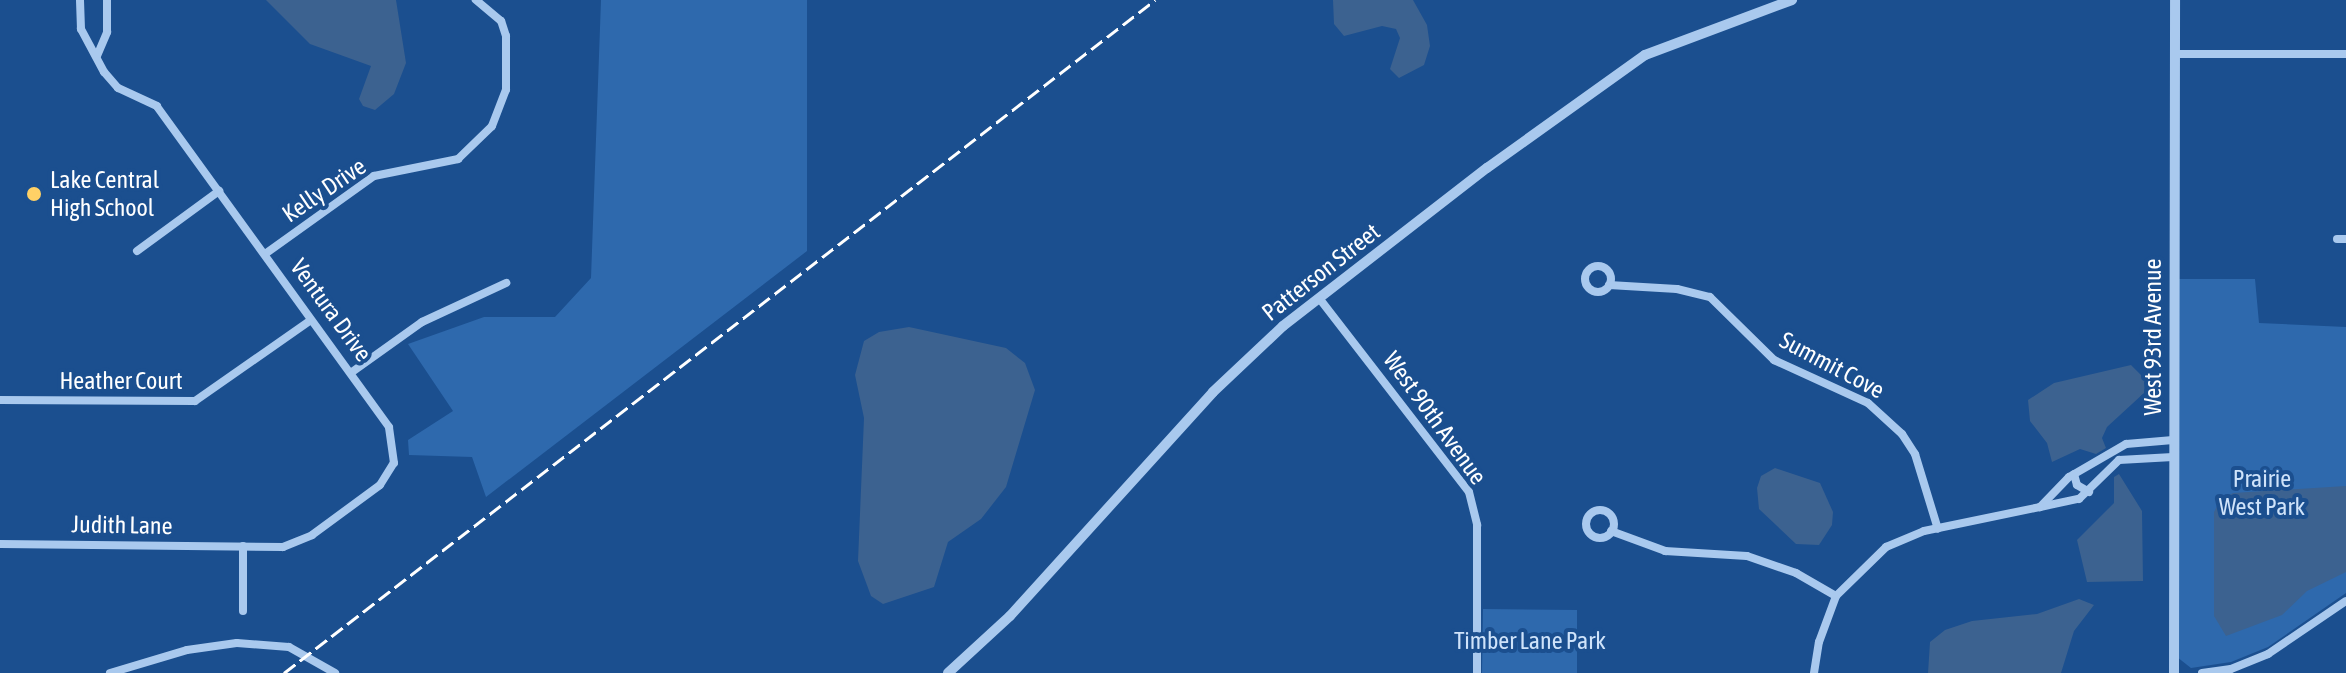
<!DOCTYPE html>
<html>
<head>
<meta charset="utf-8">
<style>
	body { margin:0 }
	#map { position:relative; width:2346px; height:673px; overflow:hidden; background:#1b4f8f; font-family:"Asap Condensed",sans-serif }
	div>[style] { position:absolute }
	.green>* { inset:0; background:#2e69ad }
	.water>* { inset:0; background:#3c6290 }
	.minor>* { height:8px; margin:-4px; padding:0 4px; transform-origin:4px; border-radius:4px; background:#a9c9ee }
	.minor>.ring { margin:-4px; padding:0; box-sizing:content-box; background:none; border:8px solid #a9c9ee; border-radius:50% }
	.tertiary>* { height:10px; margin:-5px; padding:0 5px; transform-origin:5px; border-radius:5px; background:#a9c9ee }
	.rail>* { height:3px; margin-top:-1.5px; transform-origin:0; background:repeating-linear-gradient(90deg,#fff 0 14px,transparent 0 20px) }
	.dots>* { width:22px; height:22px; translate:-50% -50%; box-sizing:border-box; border:4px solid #1b4f8f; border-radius:50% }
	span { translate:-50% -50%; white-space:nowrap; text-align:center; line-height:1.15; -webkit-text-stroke:8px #1b4f8f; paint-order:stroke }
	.poi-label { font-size:24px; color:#fff }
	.left { translate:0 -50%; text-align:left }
	.street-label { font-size:24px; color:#fff }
	.park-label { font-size:24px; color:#cfe3fa }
</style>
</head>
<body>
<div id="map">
	<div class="green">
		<div style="clip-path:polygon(601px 0,807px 0,807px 251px,486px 497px,472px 457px,409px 455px,408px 440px,453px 411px,408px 344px,484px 317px,555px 317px,591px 278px)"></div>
		<div style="clip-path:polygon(2179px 279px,2255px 279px,2259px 323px,2346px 327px,2346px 593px,2268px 647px,2231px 662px,2191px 668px,2177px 657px)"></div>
		<div style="clip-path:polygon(1483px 609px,1577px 610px,1577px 673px,1482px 673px)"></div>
	</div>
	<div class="water">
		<div style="clip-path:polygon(266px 0,396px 0,406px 63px,394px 94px,375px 110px,363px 106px,359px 99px,371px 66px,310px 44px)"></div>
		<div style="clip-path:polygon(1333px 0,1413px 0,1427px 25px,1430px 46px,1424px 65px,1399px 78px,1390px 69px,1400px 38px,1396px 29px,1382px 26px,1344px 36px,1334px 24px)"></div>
		<div style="clip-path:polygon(909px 327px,1006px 348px,1025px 363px,1035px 390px,1006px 487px,981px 519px,948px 542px,934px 587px,883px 604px,871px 596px,858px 561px,864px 418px,855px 375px,864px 341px,879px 332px)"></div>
		<div style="clip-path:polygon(2131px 365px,2145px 379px,2144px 393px,2107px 427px,2102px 438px,2106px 448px,2096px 454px,2080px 449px,2052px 462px,2047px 443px,2030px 421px,2028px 400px,2054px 383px)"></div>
		<div style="clip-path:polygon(1775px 468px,1820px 483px,1833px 512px,1832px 525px,1819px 545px,1796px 544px,1759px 509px,1757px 488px,1761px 476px)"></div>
		<div style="clip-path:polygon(2119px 474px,2142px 511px,2143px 581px,2087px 582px,2077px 540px,2114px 503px,2114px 477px)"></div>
		<div style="clip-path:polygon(2346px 486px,2346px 572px,2307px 591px,2282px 615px,2226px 636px,2214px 616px,2214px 512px,2220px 501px,2233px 493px)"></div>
		<div style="clip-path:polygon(2079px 599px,2094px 605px,2074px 631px,2061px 673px,1928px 673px,1930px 642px,1945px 630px,1972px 621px,2037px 614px)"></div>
	</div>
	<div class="minor">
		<div style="left:2174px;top:54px;width:172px"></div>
		<div style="left:97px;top:56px;width:26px;rotate:-67deg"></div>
		<div style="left:107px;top:32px;width:32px;rotate:-90deg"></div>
		<div style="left:2337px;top:239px;width:9px"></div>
		<div style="left:137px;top:251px;width:102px;rotate:-36.2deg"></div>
		<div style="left:265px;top:254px;width:134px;rotate:-35.6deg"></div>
		<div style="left:374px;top:176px;width:86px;rotate:-11.4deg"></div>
		<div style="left:458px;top:159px;width:47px;rotate:-44.1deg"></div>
		<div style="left:492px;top:126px;width:39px;rotate:-69deg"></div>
		<div style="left:506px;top:90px;width:54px;rotate:-90deg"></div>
		<div style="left:506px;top:36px;width:16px;rotate:-108deg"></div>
		<div style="left:501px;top:21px;width:33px;rotate:-140deg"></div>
		<div class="ring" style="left:1585px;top:266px;width:18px;height:18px"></div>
		<div style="left:1609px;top:285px;width:68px;rotate:3.4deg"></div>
		<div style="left:1677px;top:289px;width:34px;rotate:14deg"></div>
		<div style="left:1710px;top:297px;width:90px;rotate:44.5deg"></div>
		<div style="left:1774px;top:360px;width:103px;rotate:24.6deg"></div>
		<div style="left:1868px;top:403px;width:46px;rotate:42.4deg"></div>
		<div style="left:1902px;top:434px;width:24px;rotate:57deg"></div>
		<div style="left:1915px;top:454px;width:78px;rotate:73deg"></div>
		<div style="left:1319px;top:298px;width:245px;rotate:52.3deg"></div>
		<div style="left:1469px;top:492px;width:34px;rotate:76deg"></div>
		<div style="left:1477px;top:525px;width:148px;rotate:90deg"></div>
		<div style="left:352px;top:372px;width:86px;rotate:-35.5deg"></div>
		<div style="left:422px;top:322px;width:93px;rotate:-24.9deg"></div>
		<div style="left:0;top:400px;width:195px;rotate:0.3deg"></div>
		<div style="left:195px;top:401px;width:141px;rotate:-34.9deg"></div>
		<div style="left:2173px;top:440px;width:47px;rotate:175.1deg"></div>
		<div style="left:2126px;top:444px;width:66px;rotate:149.9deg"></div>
		<div style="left:2069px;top:477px;width:42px;rotate:134deg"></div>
		<div style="left:2040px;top:507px;width:40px;rotate:-12deg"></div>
		<div style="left:2079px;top:499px;width:56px;rotate:-44.3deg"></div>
		<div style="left:2119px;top:460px;width:54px;rotate:-3.2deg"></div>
		<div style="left:2074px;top:474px;width:11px;rotate:75deg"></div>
		<div style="left:2077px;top:485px;width:14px;rotate:30deg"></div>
		<div class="ring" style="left:1586px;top:510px;width:20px;height:20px"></div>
		<div style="left:1611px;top:531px;width:58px;rotate:20.3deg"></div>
		<div style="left:1665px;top:551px;width:82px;rotate:3.5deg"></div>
		<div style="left:1747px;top:556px;width:52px;rotate:19.1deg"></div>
		<div style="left:1796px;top:573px;width:46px;rotate:29.9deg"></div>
		<div style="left:0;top:544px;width:283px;rotate:0.6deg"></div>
		<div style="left:283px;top:547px;width:31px;rotate:-22deg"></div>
		<div style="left:312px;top:535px;width:84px;rotate:-36.3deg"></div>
		<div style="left:380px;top:485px;width:26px;rotate:-58deg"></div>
		<div style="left:394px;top:463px;width:36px;rotate:-98deg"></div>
		<div style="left:389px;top:427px;width:396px;rotate:-125.9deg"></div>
		<div style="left:157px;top:106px;width:43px;rotate:-155.2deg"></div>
		<div style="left:118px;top:88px;width:21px;rotate:-131deg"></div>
		<div style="left:104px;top:72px;width:49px;rotate:-118.1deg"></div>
		<div style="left:81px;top:29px;width:29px;rotate:-92deg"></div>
		<div style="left:243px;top:546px;width:65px;rotate:90deg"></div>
		<div style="left:110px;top:673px;width:80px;rotate:-16.6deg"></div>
		<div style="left:187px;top:650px;width:50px;rotate:-8deg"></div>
		<div style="left:237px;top:643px;width:52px;rotate:4.4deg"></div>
		<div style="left:289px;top:647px;width:53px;rotate:29.5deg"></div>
		<div style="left:1814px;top:673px;width:31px;rotate:-81deg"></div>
		<div style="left:1819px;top:642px;width:49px;rotate:-69.7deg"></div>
		<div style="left:1836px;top:596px;width:70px;rotate:-44.4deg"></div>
		<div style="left:1886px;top:547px;width:41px;rotate:-22.8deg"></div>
		<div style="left:1924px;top:531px;width:118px;rotate:-11.7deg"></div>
		<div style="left:2202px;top:673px;width:29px;rotate:-8deg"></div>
		<div style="left:2231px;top:669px;width:40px;rotate:-22deg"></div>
		<div style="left:2268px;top:654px;width:94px;rotate:-34.2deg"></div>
	</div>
	<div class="tertiary">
		<div style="left:948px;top:673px;width:84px;rotate:-42.6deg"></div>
		<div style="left:1010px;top:616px;width:302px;rotate:-47.8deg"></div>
		<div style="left:1213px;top:392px;width:96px;rotate:-43.3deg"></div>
		<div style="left:1283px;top:326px;width:258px;rotate:-37.8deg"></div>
		<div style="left:1487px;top:168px;width:194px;rotate:-35.6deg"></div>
		<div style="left:1645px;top:55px;width:157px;rotate:-20.5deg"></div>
		<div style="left:2174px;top:673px;width:673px;rotate:-89.91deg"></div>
	</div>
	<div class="rail">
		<div style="left:284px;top:673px;width:1101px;rotate:-37.69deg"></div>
	</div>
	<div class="dots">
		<div style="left:34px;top:194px;background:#ffd166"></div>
	</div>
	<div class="poi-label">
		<span class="left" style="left:50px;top:194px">Lake Central<br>High School</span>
	</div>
	<div class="street-label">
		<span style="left:324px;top:190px;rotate:-34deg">Kelly Drive</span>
		<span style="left:1321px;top:272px;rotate:-38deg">Patterson Street</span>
		<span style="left:331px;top:310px;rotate:54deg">Ventura Drive</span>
		<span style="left:2153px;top:337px;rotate:-90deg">West 93rd Avenue</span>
		<span style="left:1832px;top:365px;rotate:28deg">Summit Cove</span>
		<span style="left:121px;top:381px">Heather Court</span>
		<span style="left:1435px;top:418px;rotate:54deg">West 90th Avenue</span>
		<span style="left:122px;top:525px;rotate:1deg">Judith Lane</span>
	</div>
	<div class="park-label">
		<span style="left:2262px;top:493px">Prairie<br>West Park</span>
		<span style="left:1530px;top:641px">Timber Lane Park</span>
	</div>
</div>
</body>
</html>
